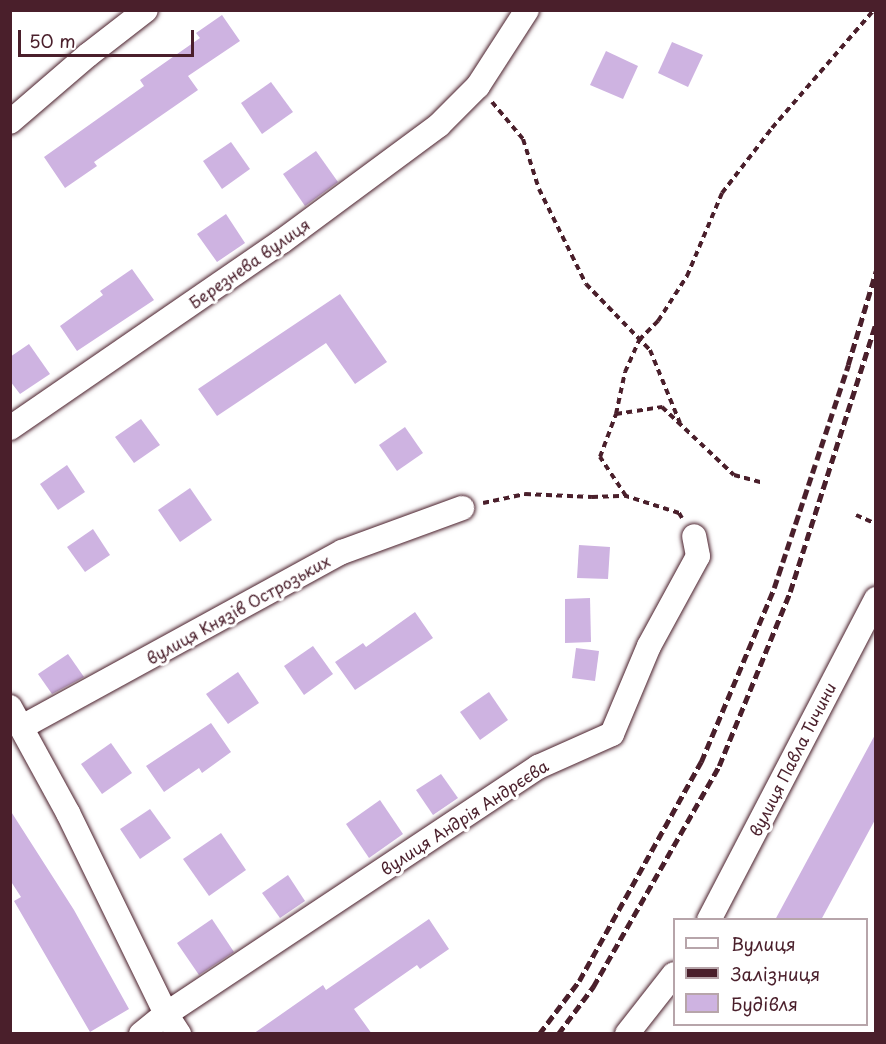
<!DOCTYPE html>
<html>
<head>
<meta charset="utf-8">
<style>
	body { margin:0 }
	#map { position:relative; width:886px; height:1044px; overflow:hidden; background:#fff; font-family:"Playpen Sans",sans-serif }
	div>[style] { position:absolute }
	.building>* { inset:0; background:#ceb3e1 }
	.path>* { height:4px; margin-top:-2px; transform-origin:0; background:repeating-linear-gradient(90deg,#4a1f2b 0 6px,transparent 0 10.5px) }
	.roads { filter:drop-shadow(0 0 2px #4a1f2b) drop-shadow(0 0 2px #4a1f2b) }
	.minor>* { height:24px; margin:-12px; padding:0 12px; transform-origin:12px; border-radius:12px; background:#fff }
	.rail>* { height:4.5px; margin-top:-2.25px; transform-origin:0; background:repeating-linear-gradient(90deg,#4a1f2b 0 9px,transparent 0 13.5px) }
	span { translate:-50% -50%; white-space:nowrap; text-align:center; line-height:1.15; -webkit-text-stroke:6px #fff; paint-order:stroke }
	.street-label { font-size:16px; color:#4a1f2b }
	.frame { position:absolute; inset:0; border:12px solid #4a1f2b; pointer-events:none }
	.legend { position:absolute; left:673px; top:918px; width:195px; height:108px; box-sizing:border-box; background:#fff; border:2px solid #b7a5aa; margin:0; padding:8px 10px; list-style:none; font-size:18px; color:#4a1f2b }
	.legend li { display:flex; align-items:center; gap:12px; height:30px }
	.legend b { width:30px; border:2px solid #b7a5aa }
	.scale { position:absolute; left:18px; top:30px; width:176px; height:27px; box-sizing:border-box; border:3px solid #4a1f2b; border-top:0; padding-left:8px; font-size:18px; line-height:21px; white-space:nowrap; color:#4a1f2b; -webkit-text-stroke:4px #fff; paint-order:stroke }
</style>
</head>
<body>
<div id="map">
	<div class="building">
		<div style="clip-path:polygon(222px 15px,240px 41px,188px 76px,198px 90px,94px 162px,97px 166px,65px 188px,44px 157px,144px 86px,140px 80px,200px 38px,196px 33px)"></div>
		<div style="clip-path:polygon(672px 42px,703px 55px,688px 87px,658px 73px)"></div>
		<div style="clip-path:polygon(606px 51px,638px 66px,623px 99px,590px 85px)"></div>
		<div style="clip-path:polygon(271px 82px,293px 112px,262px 134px,241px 103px)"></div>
		<div style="clip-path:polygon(231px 142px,250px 169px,222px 189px,203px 161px)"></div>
		<div style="clip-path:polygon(316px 151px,338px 182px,305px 206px,283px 174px)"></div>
		<div style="clip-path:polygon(226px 214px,245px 243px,217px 262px,197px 234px)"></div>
		<div style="clip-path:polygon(132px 269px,154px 300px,77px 351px,60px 326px,103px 295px,100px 291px)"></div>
		<div style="clip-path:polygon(340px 294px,387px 362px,355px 384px,326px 343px,217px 416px,198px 389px)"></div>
		<div style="clip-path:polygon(29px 344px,50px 374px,20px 394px,10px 381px,10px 357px)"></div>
		<div style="clip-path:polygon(141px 419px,160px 445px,134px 463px,115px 437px)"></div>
		<div style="clip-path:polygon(405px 427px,423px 453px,397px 471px,379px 445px)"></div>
		<div style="clip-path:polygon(67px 465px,85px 492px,58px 510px,40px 484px)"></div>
		<div style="clip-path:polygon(190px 488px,212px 520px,180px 542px,158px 510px)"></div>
		<div style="clip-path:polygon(93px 529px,110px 555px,85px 572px,67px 547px)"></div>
		<div style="clip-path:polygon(579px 545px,610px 547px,608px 579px,577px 578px)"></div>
		<div style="clip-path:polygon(590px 598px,591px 642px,565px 643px,565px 599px)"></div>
		<div style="clip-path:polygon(415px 612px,433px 638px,355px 690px,335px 662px,363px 643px,366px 647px)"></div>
		<div style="clip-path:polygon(313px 646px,333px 674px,304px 695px,284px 666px)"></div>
		<div style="clip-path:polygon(576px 648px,599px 651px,595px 681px,572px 678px)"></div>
		<div style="clip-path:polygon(68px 654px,84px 677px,52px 694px,38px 674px)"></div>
		<div style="clip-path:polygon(238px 672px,259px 703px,228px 724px,206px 694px)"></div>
		<div style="clip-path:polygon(489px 692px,508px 720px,480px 740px,460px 712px)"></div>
		<div style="clip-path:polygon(211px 723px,231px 752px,202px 773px,199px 768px,164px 792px,146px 766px)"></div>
		<div style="clip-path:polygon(876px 733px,876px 818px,821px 920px,775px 920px)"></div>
		<div style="clip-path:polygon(111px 743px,132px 773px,102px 794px,81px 764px)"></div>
		<div style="clip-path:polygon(441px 774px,458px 798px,433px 815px,416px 790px)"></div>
		<div style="clip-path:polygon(380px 800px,403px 834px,369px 858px,346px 824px)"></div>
		<div style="clip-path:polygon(150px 809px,171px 838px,140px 859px,120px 829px)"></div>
		<div style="clip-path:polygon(10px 810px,74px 910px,129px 1009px,90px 1032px,14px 901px,21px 897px,10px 880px)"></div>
		<div style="clip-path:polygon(221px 833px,246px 870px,209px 896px,183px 859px)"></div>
		<div style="clip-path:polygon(288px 875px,305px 901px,280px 918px,262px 893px)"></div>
		<div style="clip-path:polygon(212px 919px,234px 952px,199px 975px,177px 943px)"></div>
		<div style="clip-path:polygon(429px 919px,449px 949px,420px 969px,417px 965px,354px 1009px,372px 1034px,253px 1034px,323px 985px,326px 990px)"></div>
	</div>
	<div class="path">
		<div style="left:492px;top:102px;width:48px;rotate:50deg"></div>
		<div style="left:523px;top:139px;width:52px;rotate:72.3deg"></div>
		<div style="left:539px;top:189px;width:106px;rotate:63.7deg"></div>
		<div style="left:586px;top:284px;width:92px;rotate:45.9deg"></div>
		<div style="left:650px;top:350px;width:79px;rotate:67.7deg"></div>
		<div style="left:616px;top:414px;width:43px;rotate:-77.9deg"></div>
		<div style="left:625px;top:372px;width:35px;rotate:-66deg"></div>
		<div style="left:639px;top:340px;width:27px;rotate:-45deg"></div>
		<div style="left:658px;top:321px;width:54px;rotate:-57.2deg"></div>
		<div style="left:687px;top:276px;width:90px;rotate:-67.1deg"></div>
		<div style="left:722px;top:193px;width:82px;rotate:-52.4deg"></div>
		<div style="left:772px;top:128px;width:156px;rotate:-49.2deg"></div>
		<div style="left:483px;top:503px;width:43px;rotate:-12.1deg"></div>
		<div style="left:525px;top:494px;width:67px;rotate:2.6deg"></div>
		<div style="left:592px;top:497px;width:34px;rotate:-2deg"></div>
		<div style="left:856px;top:515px;width:22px;rotate:24deg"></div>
		<div style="left:682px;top:518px;width:6px;rotate:-121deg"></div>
		<div style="left:679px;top:513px;width:56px;rotate:-162.2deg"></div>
		<div style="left:626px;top:496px;width:47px;rotate:-123.7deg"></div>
		<div style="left:600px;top:457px;width:46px;rotate:-69.6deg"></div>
		<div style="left:616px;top:414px;width:47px;rotate:-8.7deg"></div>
		<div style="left:662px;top:407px;width:99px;rotate:43.4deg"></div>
		<div style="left:734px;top:475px;width:31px;rotate:15deg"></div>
	</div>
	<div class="roads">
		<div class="minor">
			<div style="left:10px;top:122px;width:103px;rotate:-40.7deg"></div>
			<div style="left:88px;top:55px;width:73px;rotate:-37.8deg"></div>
			<div style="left:10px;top:428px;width:329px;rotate:-34.5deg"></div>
			<div style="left:281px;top:242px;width:197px;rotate:-36.5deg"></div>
			<div style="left:439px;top:125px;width:55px;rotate:-45deg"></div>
			<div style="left:478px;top:86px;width:90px;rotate:-57.2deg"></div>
			<div style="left:10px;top:707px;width:121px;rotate:61.3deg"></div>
			<div style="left:68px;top:813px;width:224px;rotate:64deg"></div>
			<div style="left:166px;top:1014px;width:24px;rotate:57deg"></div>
			<div style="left:22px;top:727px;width:365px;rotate:-28.7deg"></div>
			<div style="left:342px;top:552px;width:128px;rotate:-20.1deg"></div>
			<div style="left:709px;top:920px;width:362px;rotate:-62.5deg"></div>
			<div style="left:141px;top:1034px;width:32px;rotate:-39deg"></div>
			<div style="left:166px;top:1014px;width:447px;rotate:-33.6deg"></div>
			<div style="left:538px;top:767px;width:81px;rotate:-24deg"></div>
			<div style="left:612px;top:734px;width:95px;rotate:-67.2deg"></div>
			<div style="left:649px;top:646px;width:102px;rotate:-61.4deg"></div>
			<div style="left:698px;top:556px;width:20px;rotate:-101deg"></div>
			<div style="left:627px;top:1034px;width:76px;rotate:-51.9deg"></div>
		</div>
	</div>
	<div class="rail">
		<div style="left:539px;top:1034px;width:66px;rotate:-53deg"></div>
		<div style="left:579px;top:981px;width:251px;rotate:-60.9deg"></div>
		<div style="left:701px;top:762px;width:189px;rotate:-67.2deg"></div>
		<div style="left:774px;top:588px;width:235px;rotate:-71.6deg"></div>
		<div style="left:848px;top:365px;width:98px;rotate:-73.4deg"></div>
		<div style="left:558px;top:1034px;width:59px;rotate:-53.3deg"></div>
		<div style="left:593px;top:987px;width:254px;rotate:-60.3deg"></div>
		<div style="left:719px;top:766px;width:188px;rotate:-67.8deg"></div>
		<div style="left:790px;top:592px;width:282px;rotate:-72.3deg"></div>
	</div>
	<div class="street-label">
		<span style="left:249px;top:263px;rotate:-35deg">Березнева вулиця</span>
		<span style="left:238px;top:609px;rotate:-29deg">вулиця Князів Острозьких</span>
		<span style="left:792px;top:759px;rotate:-63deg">вулиця Павла Тичини</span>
		<span style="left:464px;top:817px;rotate:-33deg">вулиця Андрія Андрєєва</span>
	</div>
	<div class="frame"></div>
	<ul class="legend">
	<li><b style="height:8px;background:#fff"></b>Вулиця</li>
	<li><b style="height:8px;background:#4a1f2b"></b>Залізниця</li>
	<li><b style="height:16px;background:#ceb3e1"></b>Будівля</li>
	</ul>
	<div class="scale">50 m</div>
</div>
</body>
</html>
